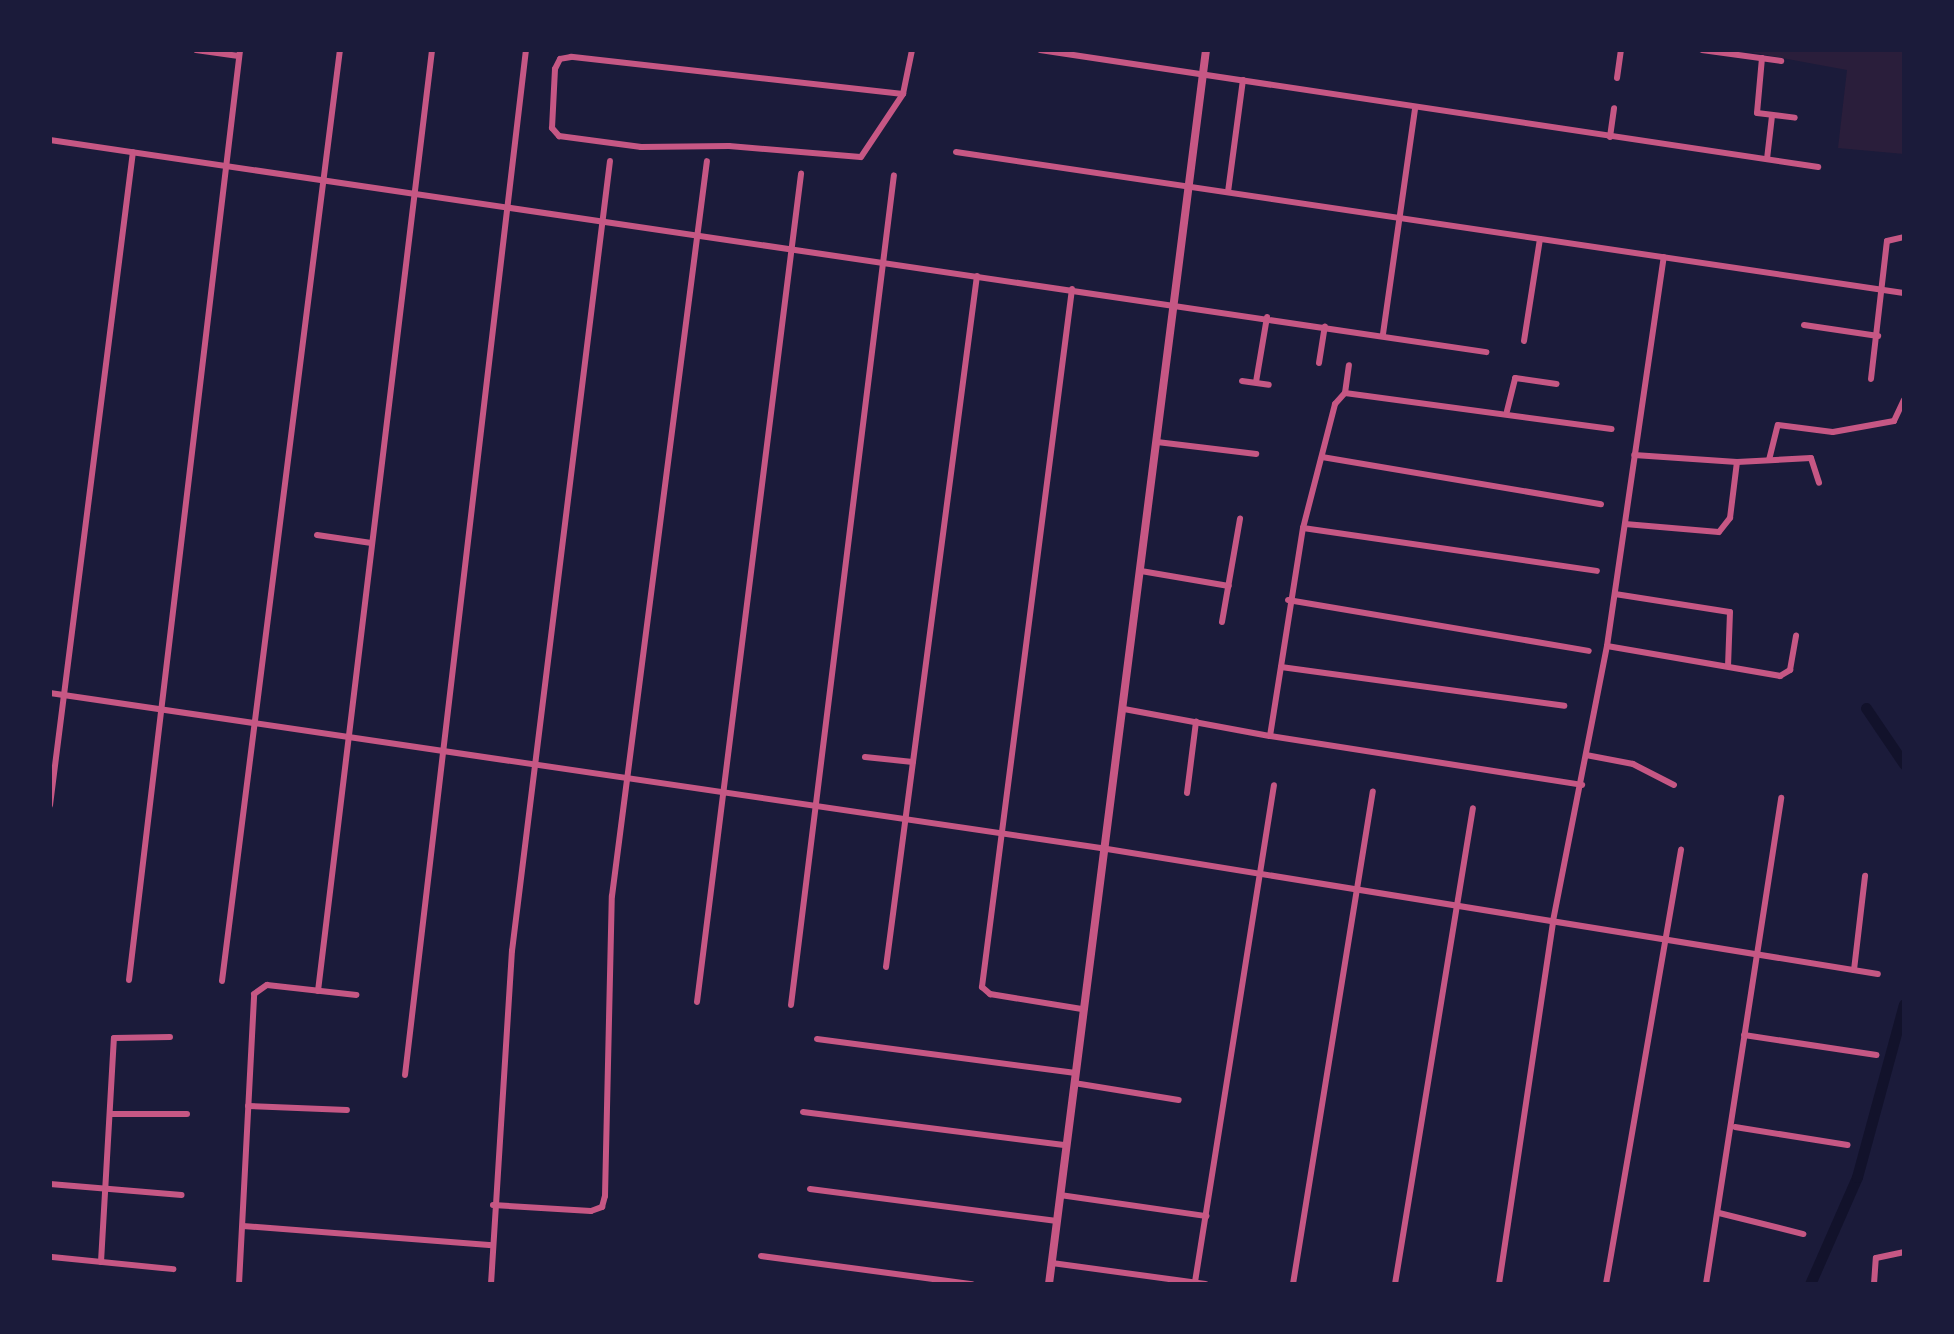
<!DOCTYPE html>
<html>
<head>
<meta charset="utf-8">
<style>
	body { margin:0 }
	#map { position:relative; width:1954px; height:1334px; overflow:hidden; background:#1b1b3a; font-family:Quicksand,sans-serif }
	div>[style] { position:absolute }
	.green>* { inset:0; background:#2a1e3b }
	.canal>* { height:11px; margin:-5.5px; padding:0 5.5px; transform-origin:5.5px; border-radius:5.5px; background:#12122b }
	.minor>* { height:6px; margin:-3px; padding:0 3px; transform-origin:3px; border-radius:3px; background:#c65784 }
	.tertiary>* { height:8px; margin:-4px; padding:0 4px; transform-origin:4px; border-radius:4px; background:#c65784 }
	span { translate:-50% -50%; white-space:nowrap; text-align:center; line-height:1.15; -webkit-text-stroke:9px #1b1b3a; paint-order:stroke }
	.frame { position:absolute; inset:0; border:52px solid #1b1b3a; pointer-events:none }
</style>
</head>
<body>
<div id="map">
	<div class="green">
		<div style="clip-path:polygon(1739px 50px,1904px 50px,1904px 154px,1838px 148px,1847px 70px)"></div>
	</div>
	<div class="canal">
		<div style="left:1866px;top:708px;width:68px;rotate:55.8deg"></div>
		<div style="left:1810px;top:1284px;width:117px;rotate:-66.3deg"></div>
		<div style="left:1857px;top:1177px;width:179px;rotate:-74.8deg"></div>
	</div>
	<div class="minor">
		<div style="left:196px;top:50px;width:43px;rotate:7.9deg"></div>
		<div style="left:1040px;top:50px;width:787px;rotate:8.55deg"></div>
		<div style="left:1702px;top:50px;width:80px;rotate:7.9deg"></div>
		<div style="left:1762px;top:58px;width:55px;rotate:95.2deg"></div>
		<div style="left:1757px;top:113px;width:38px;rotate:7deg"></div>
		<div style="left:1617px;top:78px;width:28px;rotate:-82deg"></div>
		<div style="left:903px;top:94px;width:334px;rotate:-173.6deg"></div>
		<div style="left:571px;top:57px;width:11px;rotate:170deg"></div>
		<div style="left:560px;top:59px;width:11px;rotate:117deg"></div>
		<div style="left:555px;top:69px;width:59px;rotate:92.9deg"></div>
		<div style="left:552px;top:128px;width:11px;rotate:49deg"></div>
		<div style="left:559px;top:136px;width:83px;rotate:7.6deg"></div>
		<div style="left:641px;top:147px;width:88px;rotate:-0.7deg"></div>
		<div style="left:729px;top:146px;width:132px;rotate:4.8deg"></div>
		<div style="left:861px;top:157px;width:76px;rotate:-56.3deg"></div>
		<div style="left:903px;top:94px;width:45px;rotate:-78.4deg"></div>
		<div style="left:1610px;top:137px;width:29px;rotate:-82deg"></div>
		<div style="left:50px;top:140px;width:1452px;rotate:8.4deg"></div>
		<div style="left:956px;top:152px;width:958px;rotate:8.46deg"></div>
		<div style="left:1767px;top:159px;width:43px;rotate:-83.4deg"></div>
		<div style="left:1228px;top:192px;width:113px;rotate:-82.4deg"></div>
		<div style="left:1072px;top:289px;width:704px;rotate:97.35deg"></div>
		<div style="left:982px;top:987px;width:11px;rotate:41deg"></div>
		<div style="left:990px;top:994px;width:93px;rotate:9.3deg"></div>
		<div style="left:1804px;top:325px;width:75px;rotate:8.5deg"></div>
		<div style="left:1383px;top:334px;width:228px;rotate:-81.9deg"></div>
		<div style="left:1524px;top:341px;width:103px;rotate:-81.1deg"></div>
		<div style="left:1319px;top:363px;width:37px;rotate:-81deg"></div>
		<div style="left:1871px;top:379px;width:139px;rotate:-83.4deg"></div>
		<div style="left:1887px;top:241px;width:17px;rotate:-13deg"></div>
		<div style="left:1242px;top:381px;width:27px;rotate:8deg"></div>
		<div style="left:1256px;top:382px;width:66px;rotate:-80.4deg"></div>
		<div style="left:1345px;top:393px;width:269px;rotate:7.7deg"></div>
		<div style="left:1345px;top:393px;width:28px;rotate:-82deg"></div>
		<div style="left:1507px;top:411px;width:34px;rotate:-76deg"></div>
		<div style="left:1515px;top:378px;width:42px;rotate:8.1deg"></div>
		<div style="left:1157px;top:442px;width:100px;rotate:6.9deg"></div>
		<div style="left:1322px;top:457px;width:283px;rotate:9.6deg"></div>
		<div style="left:1769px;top:460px;width:36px;rotate:-76deg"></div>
		<div style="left:1778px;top:425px;width:55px;rotate:7.3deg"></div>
		<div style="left:1833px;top:432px;width:62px;rotate:-10.2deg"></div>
		<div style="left:1894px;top:421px;width:23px;rotate:-65deg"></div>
		<div style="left:1737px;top:462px;width:74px;rotate:-3.1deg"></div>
		<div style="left:1811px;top:458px;width:26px;rotate:72deg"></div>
		<div style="left:1625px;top:524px;width:94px;rotate:4.9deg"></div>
		<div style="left:1719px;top:532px;width:18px;rotate:-52deg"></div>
		<div style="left:1730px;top:518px;width:56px;rotate:-82.9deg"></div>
		<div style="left:1737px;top:462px;width:103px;rotate:-176.1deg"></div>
		<div style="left:1303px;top:528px;width:297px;rotate:8.3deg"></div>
		<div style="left:317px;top:535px;width:55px;rotate:8.4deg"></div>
		<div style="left:1141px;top:571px;width:89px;rotate:9.7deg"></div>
		<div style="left:1615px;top:594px;width:116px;rotate:8.9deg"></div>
		<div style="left:1730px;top:612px;width:54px;rotate:92.1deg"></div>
		<div style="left:1288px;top:600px;width:305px;rotate:9.6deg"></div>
		<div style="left:1222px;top:622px;width:105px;rotate:-80.1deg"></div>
		<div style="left:1607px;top:646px;width:176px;rotate:9.8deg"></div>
		<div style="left:1780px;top:676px;width:12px;rotate:-31deg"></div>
		<div style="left:1790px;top:670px;width:35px;rotate:-80deg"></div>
		<div style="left:1281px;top:667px;width:286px;rotate:7.8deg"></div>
		<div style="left:50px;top:693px;width:1062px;rotate:8.39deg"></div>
		<div style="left:1101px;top:848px;width:787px;rotate:9.21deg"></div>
		<div style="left:1124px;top:709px;width:148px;rotate:10.5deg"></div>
		<div style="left:1270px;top:736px;width:211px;rotate:-81deg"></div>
		<div style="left:1303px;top:528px;width:128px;rotate:-75.5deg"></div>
		<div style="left:1335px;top:404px;width:15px;rotate:-48deg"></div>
		<div style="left:1270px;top:736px;width:316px;rotate:8.9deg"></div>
		<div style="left:1586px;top:755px;width:48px;rotate:10.8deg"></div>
		<div style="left:1633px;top:764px;width:46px;rotate:27.1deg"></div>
		<div style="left:865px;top:757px;width:48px;rotate:5.9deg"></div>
		<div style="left:1187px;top:793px;width:72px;rotate:-82.8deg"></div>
		<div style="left:50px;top:805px;width:658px;rotate:-82.76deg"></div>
		<div style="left:886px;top:967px;width:697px;rotate:-82.5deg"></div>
		<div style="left:1854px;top:970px;width:95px;rotate:-83.3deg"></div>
		<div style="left:129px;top:980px;width:937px;rotate:-83.19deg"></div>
		<div style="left:222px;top:981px;width:938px;rotate:-82.78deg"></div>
		<div style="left:318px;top:991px;width:948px;rotate:-83.09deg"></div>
		<div style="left:697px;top:1002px;width:835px;rotate:-82.84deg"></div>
		<div style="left:791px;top:1005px;width:836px;rotate:-82.93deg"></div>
		<div style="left:1744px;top:1035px;width:134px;rotate:8.6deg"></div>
		<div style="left:817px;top:1039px;width:259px;rotate:7.5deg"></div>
		<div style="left:405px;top:1075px;width:1032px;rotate:-83.27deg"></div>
		<div style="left:1074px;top:1083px;width:106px;rotate:9.2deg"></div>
		<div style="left:248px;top:1106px;width:99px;rotate:2.3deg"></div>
		<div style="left:803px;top:1112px;width:265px;rotate:7.2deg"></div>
		<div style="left:110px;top:1114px;width:77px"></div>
		<div style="left:1735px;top:1127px;width:114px;rotate:9.1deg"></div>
		<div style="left:50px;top:1184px;width:132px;rotate:4.8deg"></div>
		<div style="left:810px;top:1189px;width:249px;rotate:7.4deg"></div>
		<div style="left:1060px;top:1195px;width:148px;rotate:8.2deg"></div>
		<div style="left:493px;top:1205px;width:98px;rotate:3.5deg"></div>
		<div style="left:591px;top:1211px;width:12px;rotate:-20deg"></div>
		<div style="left:602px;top:1207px;width:11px;rotate:-75deg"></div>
		<div style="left:605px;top:1196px;width:300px;rotate:-88.7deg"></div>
		<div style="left:612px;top:896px;width:741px;rotate:-82.64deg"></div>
		<div style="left:1719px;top:1213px;width:87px;rotate:14deg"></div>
		<div style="left:243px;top:1226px;width:250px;rotate:4.4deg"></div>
		<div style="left:761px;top:1256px;width:213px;rotate:7.6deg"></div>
		<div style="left:52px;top:1257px;width:122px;rotate:5.7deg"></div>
		<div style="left:101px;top:1262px;width:224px;rotate:-86.7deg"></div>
		<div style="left:114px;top:1038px;width:56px;rotate:-1deg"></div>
		<div style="left:1052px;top:1263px;width:155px;rotate:7.8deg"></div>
		<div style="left:1195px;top:1282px;width:503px;rotate:-80.97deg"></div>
		<div style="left:239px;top:1284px;width:290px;rotate:-87deg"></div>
		<div style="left:254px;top:994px;width:16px;rotate:-35deg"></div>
		<div style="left:267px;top:985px;width:90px;rotate:6.4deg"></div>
		<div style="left:491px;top:1284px;width:334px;rotate:-86.4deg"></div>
		<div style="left:512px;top:951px;width:796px;rotate:-82.93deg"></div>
		<div style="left:1293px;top:1284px;width:499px;rotate:-80.8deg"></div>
		<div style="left:1395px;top:1284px;width:482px;rotate:-80.7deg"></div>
		<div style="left:1499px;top:1284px;width:367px;rotate:-81.5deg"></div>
		<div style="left:1553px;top:921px;width:280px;rotate:-78.9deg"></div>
		<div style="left:1607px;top:646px;width:393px;rotate:-81.7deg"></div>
		<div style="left:1606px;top:1284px;width:441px;rotate:-80.2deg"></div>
		<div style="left:1706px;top:1284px;width:492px;rotate:-81.2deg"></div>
		<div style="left:1874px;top:1284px;width:26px;rotate:-86deg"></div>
		<div style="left:1876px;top:1258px;width:29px;rotate:-12deg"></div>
	</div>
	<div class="tertiary">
		<div style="left:1049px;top:1284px;width:1244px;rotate:-82.75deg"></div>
	</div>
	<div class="frame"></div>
</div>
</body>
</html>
